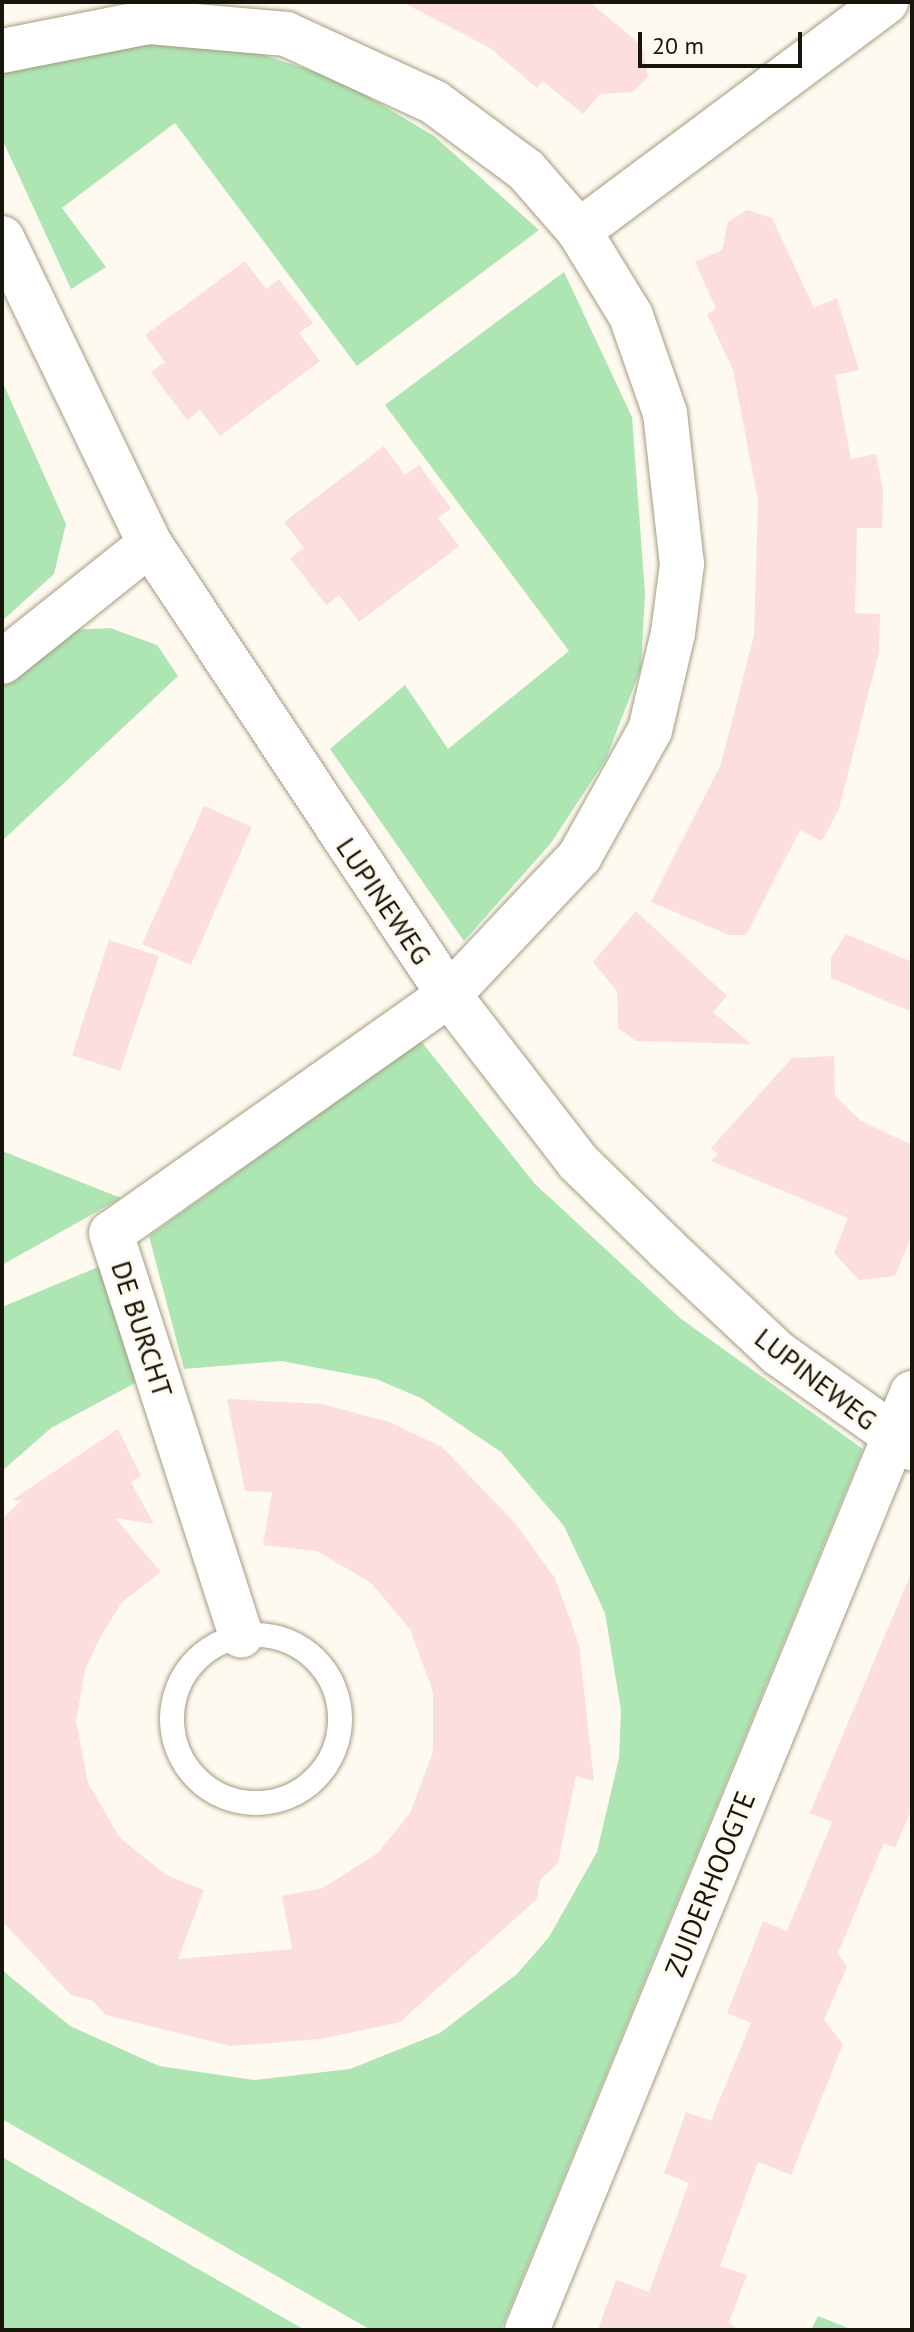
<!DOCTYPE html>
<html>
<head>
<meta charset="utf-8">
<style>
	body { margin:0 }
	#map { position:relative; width:914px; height:2332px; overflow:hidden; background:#fefaef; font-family:"PT Sans",sans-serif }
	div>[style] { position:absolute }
	.green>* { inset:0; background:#ade5b3 }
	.building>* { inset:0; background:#fbdedd }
	.roads { filter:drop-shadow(0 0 2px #a49c81) drop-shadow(0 0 2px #a49c81) }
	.lane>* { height:24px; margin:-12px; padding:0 12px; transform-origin:12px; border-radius:12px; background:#fff }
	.lane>.ring { margin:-12px; padding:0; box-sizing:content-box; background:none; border:24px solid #fff; border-radius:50% }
	.street>* { height:44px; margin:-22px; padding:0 22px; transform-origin:22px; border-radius:22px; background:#fff }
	span { translate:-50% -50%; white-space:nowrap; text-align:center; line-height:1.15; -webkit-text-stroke:6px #fefaef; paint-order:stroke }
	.street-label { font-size:28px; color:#18150b }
	.frame { position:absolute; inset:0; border:4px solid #18150b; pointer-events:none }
	.scale { position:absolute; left:638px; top:32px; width:164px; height:36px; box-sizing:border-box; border:4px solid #18150b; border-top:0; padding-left:10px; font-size:24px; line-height:28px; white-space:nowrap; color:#18150b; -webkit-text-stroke:6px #fefaef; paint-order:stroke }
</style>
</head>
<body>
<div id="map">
	<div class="green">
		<div style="clip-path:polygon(120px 41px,222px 41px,342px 81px,434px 136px,539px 230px,357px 366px,175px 123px,62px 208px,106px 267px,71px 289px,2px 139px,2px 59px)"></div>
		<div style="clip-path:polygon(564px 272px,632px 417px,645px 594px,641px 668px,606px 759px,551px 843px,464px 941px,330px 749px,405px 685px,448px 749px,569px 651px,385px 405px)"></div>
		<div style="clip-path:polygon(2px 381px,66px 524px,54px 574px,2px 621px)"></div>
		<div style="clip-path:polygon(110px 628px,157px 645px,178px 676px,2px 841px,2px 680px,70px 630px)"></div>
		<div style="clip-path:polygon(421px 1041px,535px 1184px,680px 1318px,863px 1449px,501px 2330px,371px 2330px,2px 2119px,2px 1970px,70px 2026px,159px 2066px,254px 2080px,350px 2069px,440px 2033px,517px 1974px,549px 1937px,597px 1852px,619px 1758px,621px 1710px,605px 1613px,564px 1526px,501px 1452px,421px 1398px,376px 1379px,281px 1361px,184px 1369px,149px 1236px)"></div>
		<div style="clip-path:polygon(2px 1151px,121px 1198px,2px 1265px)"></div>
		<div style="clip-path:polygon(103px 1265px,135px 1383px,51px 1428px,2px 1471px,2px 1307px)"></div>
		<div style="clip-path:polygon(2px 2157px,305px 2330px,2px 2330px)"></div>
		<div style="clip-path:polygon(818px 2316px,853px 2330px,811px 2330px)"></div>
	</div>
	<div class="building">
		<div style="clip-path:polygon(402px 2px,590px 2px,642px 46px,648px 77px,633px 92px,600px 94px,583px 114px,543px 81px,537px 88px,490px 48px)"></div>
		<div style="clip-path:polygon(747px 210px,772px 218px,814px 308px,837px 298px,859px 370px,835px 375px,851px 459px,876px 454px,883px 491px,882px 528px,857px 528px,855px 613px,880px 614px,879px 652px,839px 808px,822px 841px,800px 830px,746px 935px,729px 935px,651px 902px,721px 764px,754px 635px,758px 500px,733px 370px,707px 314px,716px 309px,695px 262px,722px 250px,728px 222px)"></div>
		<div style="clip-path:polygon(245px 261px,266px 289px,279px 279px,313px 323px,299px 333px,320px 361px,220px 436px,200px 410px,187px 420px,151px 372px,165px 362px,145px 335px)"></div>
		<div style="clip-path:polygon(384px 446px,405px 475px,419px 465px,451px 508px,438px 518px,459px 546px,359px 622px,339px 595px,326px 605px,290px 558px,304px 548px,284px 522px)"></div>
		<div style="clip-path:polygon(204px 806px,252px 827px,191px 965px,142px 944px)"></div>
		<div style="clip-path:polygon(636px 911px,727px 996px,713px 1012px,751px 1044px,636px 1041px,618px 1028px,617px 991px,593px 962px)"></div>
		<div style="clip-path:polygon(846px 934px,912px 962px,912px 1012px,831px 978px,831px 958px)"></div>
		<div style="clip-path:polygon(109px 940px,159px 956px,120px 1071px,72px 1055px)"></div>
		<div style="clip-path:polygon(834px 1056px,835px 1096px,861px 1121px,912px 1145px,912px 1235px,895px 1276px,859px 1280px,834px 1253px,848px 1218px,711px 1161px,718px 1154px,711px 1148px,792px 1058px)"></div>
		<div style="clip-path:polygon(227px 1399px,322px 1404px,389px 1422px,442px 1447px,514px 1522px,555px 1578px,579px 1645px,594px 1781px,576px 1776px,558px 1863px,540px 1880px,537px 1899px,400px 2022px,321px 2039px,231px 2046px,106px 2015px,93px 2001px,71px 1995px,2px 1921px,2px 1519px,21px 1501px,12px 1500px,118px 1429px,141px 1476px,131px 1482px,154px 1524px,115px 1518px,161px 1572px,122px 1602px,101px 1636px,85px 1670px,76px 1721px,88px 1783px,120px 1838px,166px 1875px,204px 1890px,178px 1959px,292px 1949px,282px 1896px,323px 1888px,378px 1853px,410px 1813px,433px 1752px,433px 1692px,410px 1629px,371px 1583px,317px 1551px,263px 1545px,272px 1492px,245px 1491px)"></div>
		<div style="clip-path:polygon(912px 1571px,912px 1808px,895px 1848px,884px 1843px,838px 1953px,847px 1967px,824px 2020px,843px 2044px,791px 2175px,758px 2162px,720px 2266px,747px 2275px,729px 2322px,738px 2330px,598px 2330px,616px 2280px,649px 2292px,689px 2183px,664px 2173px,686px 2112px,711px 2121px,751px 2023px,727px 2013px,763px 1921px,787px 1931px,832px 1822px,810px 1813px)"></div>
	</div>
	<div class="roads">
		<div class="lane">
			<div class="ring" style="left:172px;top:1635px;width:144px;height:144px"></div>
		</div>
		<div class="street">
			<div style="left:2px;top:51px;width:150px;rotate:-11.2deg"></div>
			<div style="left:149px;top:22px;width:138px;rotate:5deg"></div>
			<div style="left:286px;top:34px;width:163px;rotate:24.7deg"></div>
			<div style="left:434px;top:102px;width:114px;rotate:36.5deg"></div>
			<div style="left:526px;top:170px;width:81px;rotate:49deg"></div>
			<div style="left:579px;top:231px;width:100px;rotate:58.5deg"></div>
			<div style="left:631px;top:316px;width:103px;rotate:70.7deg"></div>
			<div style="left:665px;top:413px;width:152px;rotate:83.6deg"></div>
			<div style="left:682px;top:564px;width:70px;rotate:97.4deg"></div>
			<div style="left:673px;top:633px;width:100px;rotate:103.3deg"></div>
			<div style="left:650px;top:730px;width:144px;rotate:119.1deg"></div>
			<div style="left:580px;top:856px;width:191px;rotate:133.3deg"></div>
			<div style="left:449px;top:995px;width:413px;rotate:144.8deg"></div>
			<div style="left:111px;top:1233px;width:423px;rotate:72.1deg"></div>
			<div style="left:579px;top:231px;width:383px;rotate:-36.7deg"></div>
			<div style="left:2px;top:238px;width:340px;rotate:64.2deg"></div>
			<div style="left:150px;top:544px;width:541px;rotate:56.46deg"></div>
			<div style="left:449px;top:995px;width:211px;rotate:52.3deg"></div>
			<div style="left:578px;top:1162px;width:124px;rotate:44.3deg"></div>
			<div style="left:667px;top:1249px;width:154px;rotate:43.2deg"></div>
			<div style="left:779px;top:1354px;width:163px;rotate:35.3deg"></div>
			<div style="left:2px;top:662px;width:189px;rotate:-38.6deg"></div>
			<div style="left:527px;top:2330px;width:1013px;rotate:-67.66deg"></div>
		</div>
	</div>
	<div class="street-label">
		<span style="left:384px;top:901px;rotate:56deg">LUPINEWEG</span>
		<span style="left:142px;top:1329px;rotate:72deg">DE BURCHT</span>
		<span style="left:816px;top:1379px;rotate:38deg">LUPINEWEG</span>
		<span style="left:710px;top:1884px;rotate:-68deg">ZUIDERHOOGTE</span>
	</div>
	<div class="frame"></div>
	<div class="scale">20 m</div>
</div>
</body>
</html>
